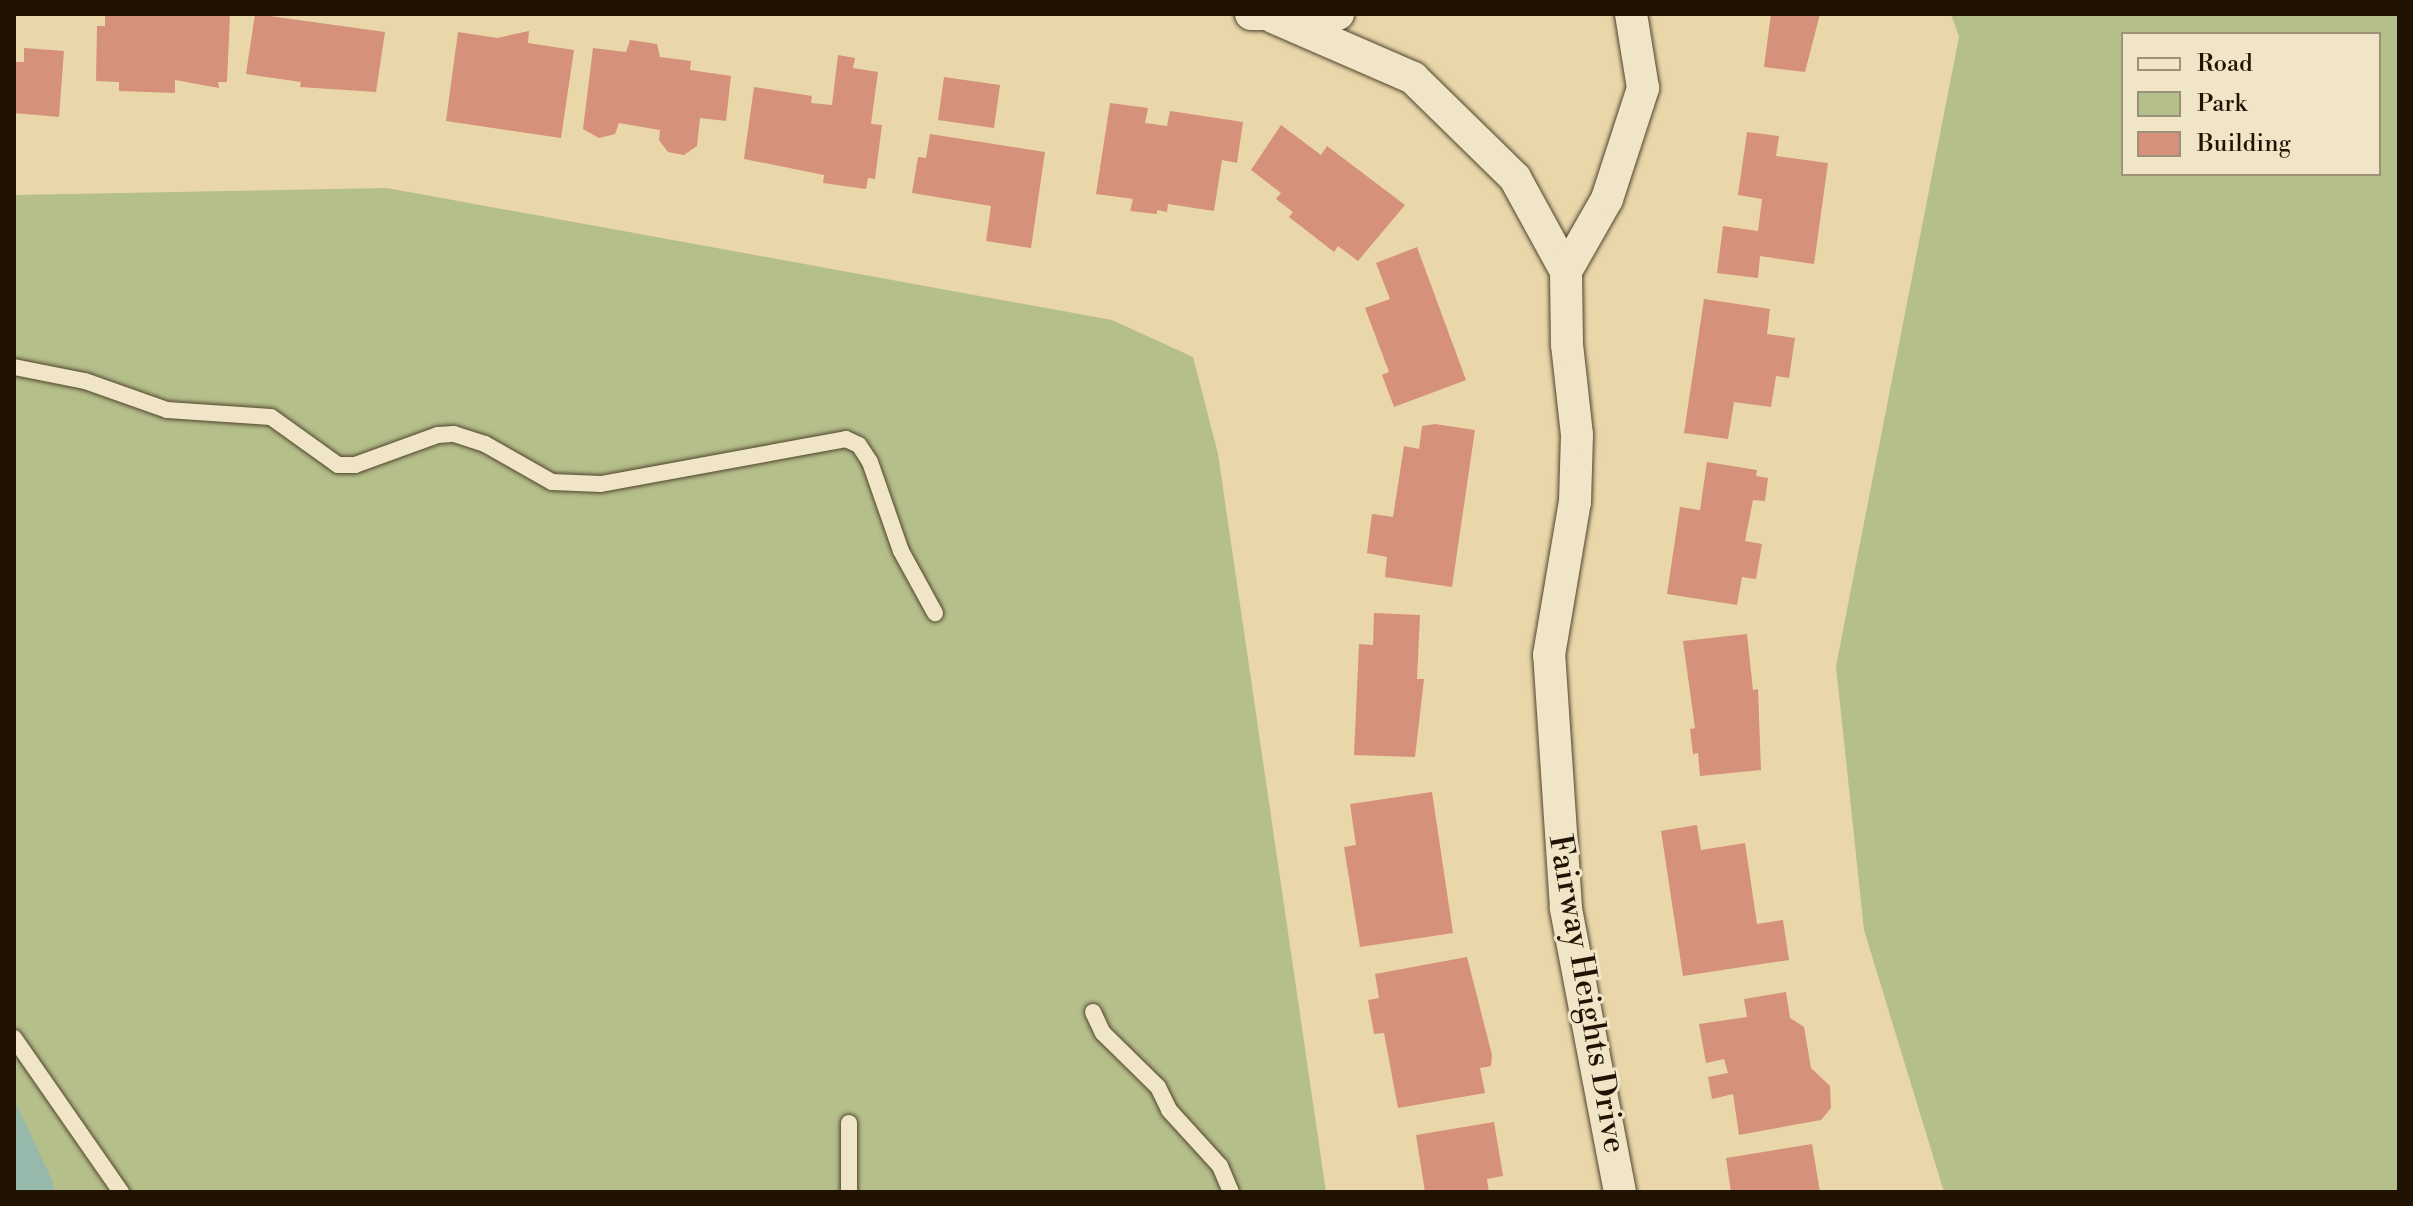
<!DOCTYPE html>
<html>
<head>
<meta charset="utf-8">
<style>
	body { margin:0 }
	#map { position:relative; width:2413px; height:1206px; overflow:hidden; background:#e9d7aa; font-family:"Libre Bodoni",serif }
	div>[style] { position:absolute }
	.green>* { inset:0; background:#b4bf8a }
	.water>* { inset:0; background:#97b9ac }
	.building>* { inset:0; background:#d59179 }
	.roads { filter:drop-shadow(0 0 2px #52442e) drop-shadow(0 0 2px #52442e) }
	.lane>* { height:16px; margin:-8px; padding:0 8px; transform-origin:8px; border-radius:8px; background:#f1e5c8 }
	.street>* { height:32px; margin:-16px; padding:0 16px; transform-origin:16px; border-radius:16px; background:#f1e5c8 }
	span { translate:-50% -50%; white-space:nowrap; text-align:center; line-height:1.15; -webkit-text-stroke:6px #f1e5c8; paint-order:stroke }
	.street-label { font-size:32px; color:#201304 }
	.frame { position:absolute; inset:0; border:16px solid #201304; pointer-events:none }
	.legend { position:absolute; left:2121px; top:32px; width:260px; height:144px; box-sizing:border-box; background:#f1e5c8; border:2px solid #9d917a; margin:0; padding:10px 14px; list-style:none; font-size:24px; color:#201304 }
	.legend li { display:flex; align-items:center; gap:16px; height:40px }
	.legend b { width:40px; border:2px solid #9d917a }
</style>
</head>
<body>
<div id="map">
	<div class="green">
		<div style="clip-path:polygon(evenodd,1951px 14px,2399px 14px,2399px 1192px,1944px 1192px,1864px 930px,1836px 666px,1959px 37px,1951px 14px,2123px 34px,2379px 34px,2379px 174px,2123px 174px,2123px 34px)"></div>
		<div style="clip-path:polygon(387px 188px,1112px 320px,1193px 357px,1218px 454px,1326px 1192px,14px 1192px,14px 195px)"></div>
	</div>
	<div class="water">
		<div style="clip-path:polygon(14px 1099px,51px 1178px,55px 1192px,14px 1192px)"></div>
	</div>
	<div class="building">
		<div style="clip-path:polygon(105px 14px,230px 14px,227px 82px,218px 82px,219px 88px,175px 80px,175px 93px,119px 91px,119px 82px,96px 81px,97px 26px,105px 26px)"></div>
		<div style="clip-path:polygon(255px 14px,385px 32px,376px 92px,300px 87px,301px 82px,246px 74px)"></div>
		<div style="clip-path:polygon(1771px 14px,1820px 14px,1805px 72px,1764px 67px)"></div>
		<div style="clip-path:polygon(529px 31px,528px 43px,574px 50px,561px 138px,446px 121px,458px 32px,497px 38px)"></div>
		<div style="clip-path:polygon(630px 40px,657px 44px,660px 57px,691px 61px,690px 70px,731px 76px,726px 121px,700px 118px,697px 146px,684px 155px,668px 152px,659px 140px,660px 130px,619px 123px,615px 134px,599px 138px,583px 129px,593px 48px,626px 52px)"></div>
		<div style="clip-path:polygon(24px 48px,64px 51px,59px 117px,14px 113px,14px 62px,24px 62px)"></div>
		<div style="clip-path:polygon(838px 55px,855px 58px,853px 68px,878px 72px,871px 124px,882px 125px,875px 179px,868px 178px,866px 189px,823px 183px,824px 175px,744px 159px,754px 87px,812px 96px,811px 103px,832px 105px)"></div>
		<div style="clip-path:polygon(944px 77px,1000px 85px,994px 128px,938px 120px)"></div>
		<div style="clip-path:polygon(1110px 103px,1148px 108px,1145px 123px,1167px 126px,1170px 111px,1243px 122px,1237px 163px,1222px 160px,1214px 211px,1168px 204px,1167px 212px,1157px 210px,1157px 214px,1130px 211px,1133px 199px,1096px 194px)"></div>
		<div style="clip-path:polygon(1281px 125px,1321px 155px,1327px 146px,1405px 205px,1358px 261px,1338px 246px,1334px 252px,1289px 217px,1293px 212px,1276px 199px,1281px 193px,1251px 170px)"></div>
		<div style="clip-path:polygon(1747px 132px,1779px 136px,1776px 156px,1828px 163px,1814px 264px,1760px 256px,1758px 278px,1717px 273px,1723px 226px,1758px 231px,1762px 199px,1738px 195px)"></div>
		<div style="clip-path:polygon(930px 134px,1045px 152px,1031px 248px,986px 241px,991px 206px,912px 193px,918px 157px,926px 158px)"></div>
		<div style="clip-path:polygon(1417px 247px,1466px 380px,1394px 407px,1382px 375px,1389px 372px,1365px 308px,1390px 299px,1376px 263px)"></div>
		<div style="clip-path:polygon(1704px 299px,1770px 309px,1767px 334px,1795px 338px,1789px 378px,1776px 376px,1771px 407px,1734px 402px,1728px 439px,1684px 433px)"></div>
		<div style="clip-path:polygon(1435px 424px,1475px 430px,1452px 587px,1385px 577px,1387px 557px,1367px 553px,1372px 514px,1393px 517px,1404px 446px,1419px 449px,1422px 426px)"></div>
		<div style="clip-path:polygon(1707px 462px,1757px 470px,1756px 476px,1768px 478px,1765px 501px,1753px 500px,1745px 541px,1762px 544px,1756px 579px,1742px 577px,1737px 605px,1667px 594px,1680px 507px,1700px 510px)"></div>
		<div style="clip-path:polygon(1374px 613px,1420px 615px,1417px 679px,1424px 679px,1415px 757px,1354px 755px,1359px 644px,1373px 645px)"></div>
		<div style="clip-path:polygon(1747px 634px,1753px 690px,1758px 689px,1761px 770px,1700px 776px,1698px 753px,1693px 754px,1690px 729px,1695px 728px,1683px 641px)"></div>
		<div style="clip-path:polygon(1432px 792px,1453px 933px,1360px 947px,1344px 847px,1356px 845px,1350px 804px)"></div>
		<div style="clip-path:polygon(1697px 825px,1701px 850px,1745px 843px,1757px 924px,1783px 920px,1789px 960px,1683px 976px,1661px 831px)"></div>
		<div style="clip-path:polygon(1467px 957px,1492px 1055px,1491px 1066px,1480px 1068px,1485px 1093px,1398px 1108px,1384px 1033px,1374px 1034px,1368px 1000px,1379px 998px,1375px 974px)"></div>
		<div style="clip-path:polygon(1786px 992px,1790px 1018px,1804px 1027px,1811px 1068px,1830px 1086px,1831px 1108px,1821px 1120px,1739px 1135px,1733px 1094px,1712px 1099px,1708px 1077px,1728px 1073px,1724px 1059px,1706px 1063px,1699px 1024px,1747px 1017px,1744px 999px)"></div>
		<div style="clip-path:polygon(1494px 1122px,1503px 1176px,1487px 1179px,1489px 1192px,1425px 1192px,1416px 1135px)"></div>
		<div style="clip-path:polygon(1812px 1144px,1820px 1192px,1731px 1192px,1726px 1158px)"></div>
	</div>
	<div class="roads">
		<div class="lane">
			<div style="left:14px;top:367px;width:72px;rotate:11.2deg"></div>
			<div style="left:85px;top:381px;width:87px;rotate:19.5deg"></div>
			<div style="left:167px;top:410px;width:104px;rotate:3.9deg"></div>
			<div style="left:271px;top:417px;width:82px;rotate:35.6deg"></div>
			<div style="left:338px;top:465px;width:17px"></div>
			<div style="left:355px;top:465px;width:88px;rotate:-19.9deg"></div>
			<div style="left:438px;top:435px;width:16px;rotate:-4deg"></div>
			<div style="left:454px;top:434px;width:33px;rotate:18deg"></div>
			<div style="left:485px;top:444px;width:77px;rotate:29.6deg"></div>
			<div style="left:552px;top:482px;width:49px;rotate:2.3deg"></div>
			<div style="left:601px;top:484px;width:249px;rotate:-10.4deg"></div>
			<div style="left:846px;top:439px;width:14px;rotate:25deg"></div>
			<div style="left:859px;top:445px;width:20px;rotate:57deg"></div>
			<div style="left:870px;top:462px;width:94px;rotate:70.8deg"></div>
			<div style="left:901px;top:551px;width:71px;rotate:61.3deg"></div>
			<div style="left:1093px;top:1012px;width:23px;rotate:65deg"></div>
			<div style="left:1103px;top:1033px;width:77px;rotate:44.5deg"></div>
			<div style="left:1158px;top:1087px;width:25px;rotate:64deg"></div>
			<div style="left:1169px;top:1110px;width:76px;rotate:47.7deg"></div>
			<div style="left:1220px;top:1166px;width:28px;rotate:67deg"></div>
			<div style="left:14px;top:1038px;width:188px;rotate:55.2deg"></div>
			<div style="left:849px;top:1192px;width:69px;rotate:-90deg"></div>
		</div>
		<div class="street">
			<div style="left:1251px;top:14px;width:87px"></div>
			<div style="left:1273px;top:17px;width:153px;rotate:23.5deg"></div>
			<div style="left:1413px;top:78px;width:143px;rotate:44.4deg"></div>
			<div style="left:1515px;top:178px;width:106px;rotate:61.3deg"></div>
			<div style="left:1620px;top:1192px;width:289px;rotate:-100.8deg"></div>
			<div style="left:1566px;top:908px;width:254px;rotate:-93.8deg"></div>
			<div style="left:1549px;top:655px;width:155px;rotate:-80.4deg"></div>
			<div style="left:1575px;top:502px;width:67px;rotate:-88.3deg"></div>
			<div style="left:1577px;top:435px;width:91px;rotate:-96.3deg"></div>
			<div style="left:1567px;top:345px;width:74px;rotate:-90.8deg"></div>
			<div style="left:1566px;top:271px;width:83px;rotate:-60.3deg"></div>
			<div style="left:1607px;top:199px;width:117px;rotate:-72deg"></div>
			<div style="left:1643px;top:88px;width:75px;rotate:-99.2deg"></div>
		</div>
	</div>
	<div class="street-label">
		<span style="left:1587px;top:994px;rotate:80deg">Fairway Heights Drive</span>
	</div>
	<div class="frame"></div>
	<ul class="legend">
	<li><b style="height:10px;background:#f1e5c8"></b>Road</li>
	<li><b style="height:22px;background:#b4bf8a"></b>Park</li>
	<li><b style="height:22px;background:#d59179"></b>Building</li>
	</ul>
</div>
</body>
</html>
